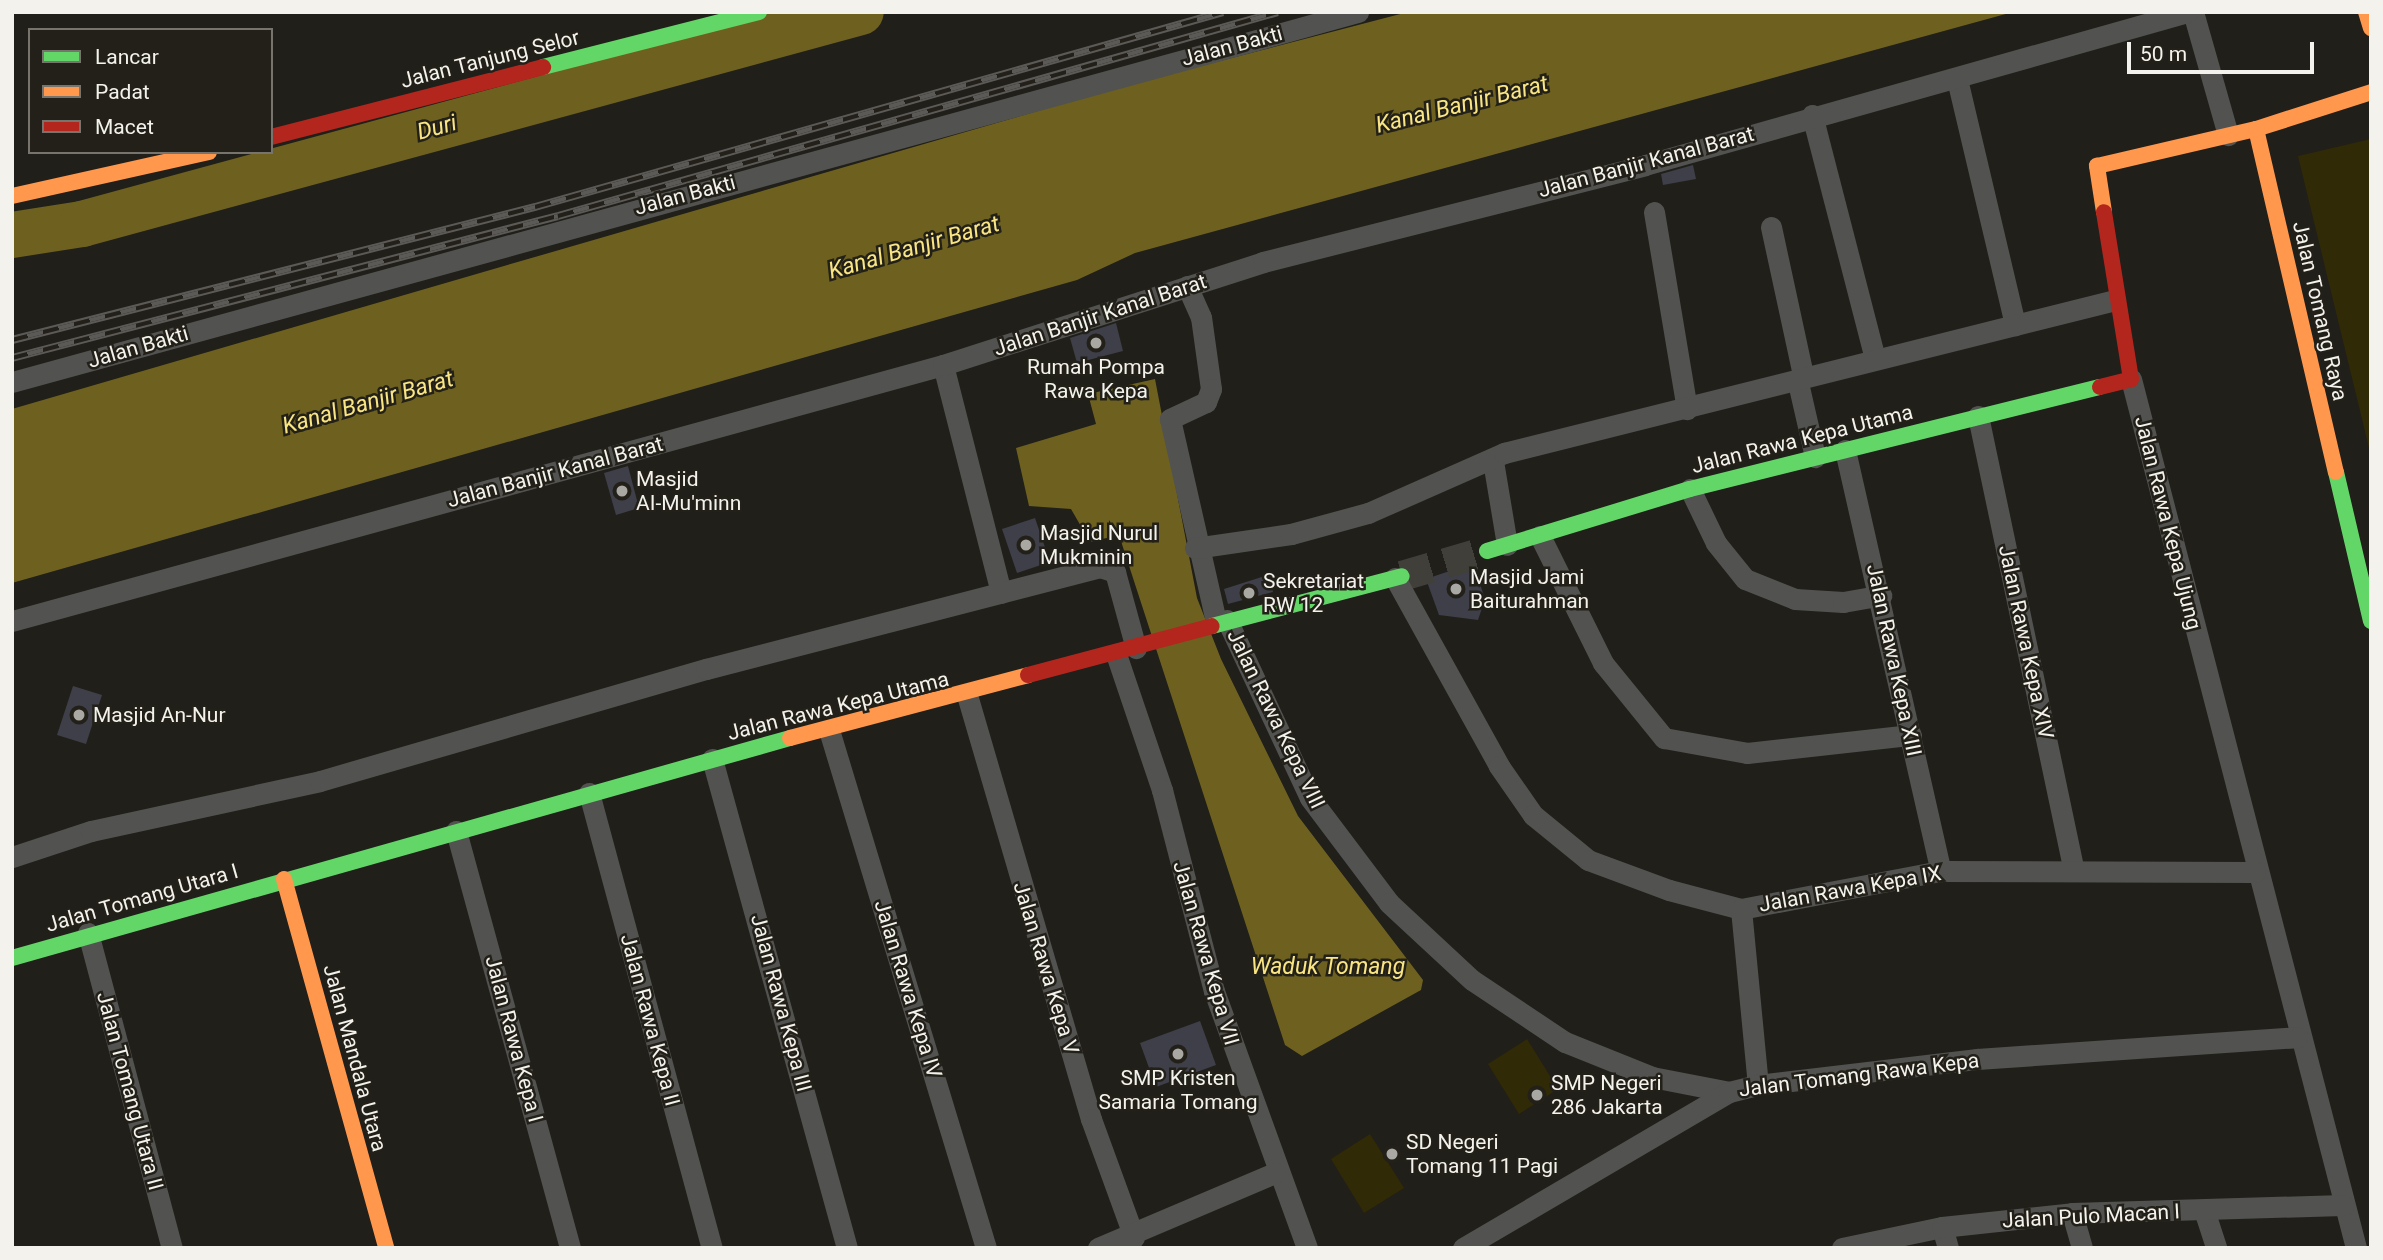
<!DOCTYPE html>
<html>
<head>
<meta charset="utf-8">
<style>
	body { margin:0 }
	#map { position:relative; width:2383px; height:1260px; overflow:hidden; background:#201f1a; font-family:Roboto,sans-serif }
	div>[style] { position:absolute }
	.green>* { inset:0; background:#312a06 }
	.water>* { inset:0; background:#6e611f }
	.river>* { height:46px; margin:-23px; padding:0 23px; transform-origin:23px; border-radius:23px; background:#6e611f }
	.building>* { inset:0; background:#3e3f48 }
	.secondary-tunnel>* { height:30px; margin-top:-15px; transform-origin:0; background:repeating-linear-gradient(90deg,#403f3a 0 30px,transparent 0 45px) }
	.street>* { height:21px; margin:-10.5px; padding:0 10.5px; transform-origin:10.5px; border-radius:10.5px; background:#525250 }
	.fast>* { height:16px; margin:-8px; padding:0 8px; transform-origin:8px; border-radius:8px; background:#63d668 }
	.slow>* { height:16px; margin:-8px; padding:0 8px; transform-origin:8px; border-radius:8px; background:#ff974d }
	.jam>* { height:16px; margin:-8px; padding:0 8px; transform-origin:8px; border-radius:8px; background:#b3261e }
	.rail>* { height:8px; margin-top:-4px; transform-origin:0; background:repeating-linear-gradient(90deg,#222018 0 16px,#5c5a57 0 32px); box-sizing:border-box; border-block:2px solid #5c5a57 }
	.dots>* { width:19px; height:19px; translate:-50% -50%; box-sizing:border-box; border:4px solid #222018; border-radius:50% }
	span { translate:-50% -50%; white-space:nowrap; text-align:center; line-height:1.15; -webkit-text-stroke:5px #222018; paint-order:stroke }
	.street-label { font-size:21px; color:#f3f2ec }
	.poi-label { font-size:21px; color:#f3f2ec }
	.left { translate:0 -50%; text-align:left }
	.water-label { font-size:23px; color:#f9e582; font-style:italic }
	.frame { position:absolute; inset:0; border:14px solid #f3f2ec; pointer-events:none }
	.legend { position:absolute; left:28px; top:28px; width:245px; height:126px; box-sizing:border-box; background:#222018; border:2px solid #76746d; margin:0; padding:9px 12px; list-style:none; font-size:21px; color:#f3f2ec }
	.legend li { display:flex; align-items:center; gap:14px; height:35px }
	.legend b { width:35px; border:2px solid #76746d }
	.scale { position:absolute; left:2127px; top:42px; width:187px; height:32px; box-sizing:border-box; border:4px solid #f3f2ec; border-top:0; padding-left:9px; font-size:21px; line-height:24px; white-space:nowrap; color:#f3f2ec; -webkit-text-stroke:5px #222018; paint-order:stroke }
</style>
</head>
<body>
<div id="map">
	<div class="green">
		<div style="clip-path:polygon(2371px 139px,2371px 456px,2298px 156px)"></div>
		<div style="clip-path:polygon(1527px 1039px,1558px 1089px,1519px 1114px,1488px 1064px)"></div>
		<div style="clip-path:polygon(1370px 1134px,1404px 1188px,1364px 1213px,1331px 1159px)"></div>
	</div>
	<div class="water">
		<div style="clip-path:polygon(1408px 12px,2013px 12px,1135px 253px,1077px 280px,12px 583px,12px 409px,1120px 87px)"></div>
		<div style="clip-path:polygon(1155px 379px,1197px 598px,1221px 659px,1298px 816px,1423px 980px,1421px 990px,1302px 1056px,1285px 1045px,1119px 535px,1090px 542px,1071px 509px,1029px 506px,1016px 448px,1096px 424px,1088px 394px)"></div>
	</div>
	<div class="river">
		<div style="left:12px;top:235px;width:71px;rotate:-8.9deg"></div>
		<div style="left:82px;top:224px;width:807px;rotate:-15.22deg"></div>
	</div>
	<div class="building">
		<div style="clip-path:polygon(1693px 165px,1696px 179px,1663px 185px,1661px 174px)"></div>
		<div style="clip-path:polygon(1116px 323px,1123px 351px,1077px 363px,1070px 338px)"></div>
		<div style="clip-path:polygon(628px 466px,639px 508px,616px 515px,604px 473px)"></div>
		<div style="clip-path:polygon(1035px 518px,1050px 562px,1017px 573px,1002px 529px)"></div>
		<div style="clip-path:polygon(1473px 563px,1485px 599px,1478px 620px,1439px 615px,1426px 579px)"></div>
		<div style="clip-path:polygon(1268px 575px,1273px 592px,1228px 604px,1224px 589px)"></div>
		<div style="clip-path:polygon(73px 686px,102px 695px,86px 744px,57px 735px)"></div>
		<div style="clip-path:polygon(1200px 1021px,1216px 1065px,1156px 1087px,1140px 1043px)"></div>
	</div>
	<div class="secondary-tunnel">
		<div style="left:1402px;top:576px;width:89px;rotate:-16.4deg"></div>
	</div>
	<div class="street">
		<div style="left:2193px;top:12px;width:128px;rotate:74.1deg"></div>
		<div style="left:1957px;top:79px;width:253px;rotate:76.7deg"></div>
		<div style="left:1812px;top:115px;width:251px;rotate:75.5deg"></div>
		<div style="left:1654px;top:212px;width:200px;rotate:80.5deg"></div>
		<div style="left:1771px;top:227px;width:151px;rotate:77.8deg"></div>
		<div style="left:1187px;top:286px;width:34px;rotate:66deg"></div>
		<div style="left:1201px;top:317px;width:73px;rotate:82.1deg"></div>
		<div style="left:1211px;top:389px;width:14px;rotate:111deg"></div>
		<div style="left:1206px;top:402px;width:40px;rotate:155deg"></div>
		<div style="left:1170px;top:419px;width:208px;rotate:77.2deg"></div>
		<div style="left:943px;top:365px;width:235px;rotate:75.7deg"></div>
		<div style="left:2131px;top:379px;width:898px;rotate:75.48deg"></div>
		<div style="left:12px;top:382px;width:1396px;rotate:-15.37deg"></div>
		<div style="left:1799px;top:387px;width:72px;rotate:77.1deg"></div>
		<div style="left:1978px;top:416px;width:461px;rotate:78.1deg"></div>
		<div style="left:1845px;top:450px;width:432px;rotate:77.2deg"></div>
		<div style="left:1493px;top:461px;width:85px;rotate:80.5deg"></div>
		<div style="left:1690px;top:489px;width:60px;rotate:64.3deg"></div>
		<div style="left:1716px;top:543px;width:46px;rotate:51.1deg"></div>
		<div style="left:1745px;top:579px;width:54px;rotate:21.8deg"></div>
		<div style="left:1795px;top:599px;width:48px;rotate:3.6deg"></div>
		<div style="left:1843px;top:602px;width:39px;rotate:-10deg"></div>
		<div style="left:1540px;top:536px;width:142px;rotate:63.6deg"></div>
		<div style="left:1603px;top:663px;width:97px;rotate:50.9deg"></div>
		<div style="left:1664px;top:738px;width:84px;rotate:10.2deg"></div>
		<div style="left:1747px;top:753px;width:165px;rotate:-6.3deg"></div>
		<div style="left:1195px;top:548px;width:97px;rotate:-8.3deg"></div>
		<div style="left:1291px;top:534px;width:80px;rotate:-15.3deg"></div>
		<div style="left:1368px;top:513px;width:149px;rotate:-23.8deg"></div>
		<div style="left:1504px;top:453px;width:630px;rotate:-14.06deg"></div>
		<div style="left:1395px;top:578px;width:215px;rotate:61deg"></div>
		<div style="left:1499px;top:766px;width:60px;rotate:55.2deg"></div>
		<div style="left:1533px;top:815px;width:71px;rotate:39.3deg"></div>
		<div style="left:1588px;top:860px;width:86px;rotate:20.3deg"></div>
		<div style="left:1669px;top:890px;width:74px;rotate:14.8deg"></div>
		<div style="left:1741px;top:909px;width:204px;rotate:-10.8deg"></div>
		<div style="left:1941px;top:871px;width:314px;rotate:0.2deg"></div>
		<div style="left:1227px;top:620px;width:196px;rotate:65deg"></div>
		<div style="left:1310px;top:798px;width:131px;rotate:53deg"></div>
		<div style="left:1389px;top:903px;width:113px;rotate:42.9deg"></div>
		<div style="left:1472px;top:980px;width:112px;rotate:33.7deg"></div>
		<div style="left:1565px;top:1042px;width:94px;rotate:21.9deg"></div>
		<div style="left:1652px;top:1077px;width:78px;rotate:11deg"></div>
		<div style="left:12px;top:621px;width:966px;rotate:-15.37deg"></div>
		<div style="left:943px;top:365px;width:336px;rotate:-17.8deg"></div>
		<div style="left:1263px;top:262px;width:394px;rotate:-14.2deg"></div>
		<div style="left:1645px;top:165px;width:564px;rotate:-15.74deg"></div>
		<div style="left:1116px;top:654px;width:144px;rotate:71.3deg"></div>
		<div style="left:1162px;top:790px;width:208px;rotate:75.5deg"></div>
		<div style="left:1214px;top:991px;width:273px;rotate:70.1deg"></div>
		<div style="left:967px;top:695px;width:442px;rotate:73.7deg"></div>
		<div style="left:1091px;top:1119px;width:126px;rotate:70deg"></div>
		<div style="left:829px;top:730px;width:541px;rotate:73.14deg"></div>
		<div style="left:712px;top:759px;width:507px;rotate:74.57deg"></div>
		<div style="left:589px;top:793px;width:471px;rotate:74.9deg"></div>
		<div style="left:456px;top:831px;width:432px;rotate:74.7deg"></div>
		<div style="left:12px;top:857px;width:83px;rotate:-18.2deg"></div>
		<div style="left:91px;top:831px;width:234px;rotate:-12.3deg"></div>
		<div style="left:320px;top:781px;width:402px;rotate:-16.2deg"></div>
		<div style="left:706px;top:669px;width:407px;rotate:-14.5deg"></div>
		<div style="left:1100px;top:567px;width:16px;rotate:18deg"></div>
		<div style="left:1115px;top:572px;width:79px;rotate:74.6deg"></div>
		<div style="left:1741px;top:909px;width:177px;rotate:84.5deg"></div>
		<div style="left:88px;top:933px;width:326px;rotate:75.1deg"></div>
		<div style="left:2204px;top:1210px;width:40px;rotate:72deg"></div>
		<div style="left:2072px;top:1213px;width:36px;rotate:74deg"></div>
		<div style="left:1942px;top:1227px;width:22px;rotate:74deg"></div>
		<div style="left:1098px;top:1248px;width:192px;rotate:-23deg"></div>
		<div style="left:1463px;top:1248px;width:308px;rotate:-30.4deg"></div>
		<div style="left:1729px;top:1092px;width:30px;rotate:-14deg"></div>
		<div style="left:1758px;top:1085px;width:221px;rotate:-6.8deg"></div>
		<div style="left:1977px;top:1059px;width:321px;rotate:-3.9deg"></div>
		<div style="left:1842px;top:1248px;width:102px;rotate:-11.9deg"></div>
		<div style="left:1942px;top:1227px;width:131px;rotate:-6.1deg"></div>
		<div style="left:2072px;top:1213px;width:271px;rotate:-1.7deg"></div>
	</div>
	<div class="fast">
		<div style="left:543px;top:67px;width:223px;rotate:-14.3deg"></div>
		<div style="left:2336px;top:472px;width:153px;rotate:76.8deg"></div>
		<div style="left:1487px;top:551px;width:212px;rotate:-17deg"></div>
		<div style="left:1690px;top:489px;width:422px;rotate:-14deg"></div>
		<div style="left:1212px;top:626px;width:196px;rotate:-14.7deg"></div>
		<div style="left:12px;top:958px;width:809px;rotate:-15.79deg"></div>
	</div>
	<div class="slow">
		<div style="left:2366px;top:12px;width:17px;rotate:73deg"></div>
		<div style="left:2256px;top:129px;width:352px;rotate:76.9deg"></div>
		<div style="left:12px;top:196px;width:202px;rotate:-12.6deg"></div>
		<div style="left:2104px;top:212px;width:47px;rotate:-98.7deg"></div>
		<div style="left:2097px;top:166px;width:163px;rotate:-13.1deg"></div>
		<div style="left:2256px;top:129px;width:121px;rotate:-17.8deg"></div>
		<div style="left:790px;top:738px;width:246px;rotate:-14.8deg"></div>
		<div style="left:284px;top:879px;width:383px;rotate:74.5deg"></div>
	</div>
	<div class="jam">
		<div style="left:271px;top:137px;width:281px;rotate:-14.4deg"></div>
		<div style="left:2100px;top:387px;width:32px;rotate:-14deg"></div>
		<div style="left:2131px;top:379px;width:169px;rotate:-99.2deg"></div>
		<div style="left:1028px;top:675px;width:190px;rotate:-14.9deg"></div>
	</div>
	<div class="rail">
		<div style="left:12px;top:340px;width:540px;rotate:-14.27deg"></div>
		<div style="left:535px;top:207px;width:715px;rotate:-15.82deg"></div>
		<div style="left:12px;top:358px;width:564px;rotate:-14.58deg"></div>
		<div style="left:558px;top:216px;width:748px;rotate:-15.82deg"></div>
	</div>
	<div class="dots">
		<div style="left:1096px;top:343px;background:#a9a8a2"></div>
		<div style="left:622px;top:491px;background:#a9a8a2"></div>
		<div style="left:1026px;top:545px;background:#a9a8a2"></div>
		<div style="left:1456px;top:589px;background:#a9a8a2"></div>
		<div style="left:1249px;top:593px;background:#a9a8a2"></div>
		<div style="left:79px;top:715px;background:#a9a8a2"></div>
		<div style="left:1178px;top:1054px;background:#a9a8a2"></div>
		<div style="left:1537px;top:1095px;background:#a9a8a2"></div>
		<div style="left:1392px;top:1154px;background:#a9a8a2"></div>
	</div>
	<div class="street-label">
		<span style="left:1232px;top:46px;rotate:-15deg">Jalan Bakti</span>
		<span style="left:490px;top:59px;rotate:-14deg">Jalan Tanjung Selor</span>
		<span style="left:1646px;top:162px;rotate:-15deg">Jalan Banjir Kanal Barat</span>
		<span style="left:685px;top:195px;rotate:-15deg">Jalan Bakti</span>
		<span style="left:2320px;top:311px;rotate:77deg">Jalan Tomang Raya</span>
		<span style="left:1100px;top:315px;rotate:-18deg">Jalan Banjir Kanal Barat</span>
		<span style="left:138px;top:347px;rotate:-16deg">Jalan Bakti</span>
		<span style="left:1802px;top:439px;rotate:-14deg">Jalan Rawa Kepa Utama</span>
		<span style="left:555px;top:472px;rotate:-15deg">Jalan Banjir Kanal Barat</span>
		<span style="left:2168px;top:523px;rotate:76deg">Jalan Rawa Kepa Ujung</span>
		<span style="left:2026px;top:642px;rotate:78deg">Jalan Rawa Kepa XIV</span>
		<span style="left:1894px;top:660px;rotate:78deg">Jalan Rawa Kepa XIII</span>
		<span style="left:838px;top:706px;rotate:-14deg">Jalan Rawa Kepa Utama</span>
		<span style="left:1276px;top:719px;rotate:64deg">Jalan Rawa Kepa VIII</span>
		<span style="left:1850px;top:889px;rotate:-10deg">Jalan Rawa Kepa IX</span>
		<span style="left:142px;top:898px;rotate:-16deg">Jalan Tomang Utara I</span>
		<span style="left:1206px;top:953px;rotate:74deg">Jalan Rawa Kepa VII</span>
		<span style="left:1046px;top:968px;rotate:73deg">Jalan Rawa Kepa V</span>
		<span style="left:908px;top:989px;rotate:73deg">Jalan Rawa Kepa IV</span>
		<span style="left:781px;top:1003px;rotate:75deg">Jalan Rawa Kepa III</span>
		<span style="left:650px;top:1020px;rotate:75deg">Jalan Rawa Kepa II</span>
		<span style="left:514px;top:1039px;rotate:75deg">Jalan Rawa Kepa I</span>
		<span style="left:355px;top:1058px;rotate:75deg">Jalan Mandala Utara</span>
		<span style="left:1859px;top:1075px;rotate:-7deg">Jalan Tomang Rawa Kepa</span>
		<span style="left:130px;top:1091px;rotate:75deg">Jalan Tomang Utara II</span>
		<span style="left:2091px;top:1216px;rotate:-3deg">Jalan Pulo Macan I</span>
	</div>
	<div class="poi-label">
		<span style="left:1096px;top:379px">Rumah Pompa<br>Rawa Kepa</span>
		<span class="left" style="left:636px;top:491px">Masjid<br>AI-Mu'minn</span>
		<span class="left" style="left:1040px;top:545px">Masjid Nurul<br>Mukminin</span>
		<span class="left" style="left:1470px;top:589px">Masjid Jami<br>Baiturahman</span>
		<span class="left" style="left:1263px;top:593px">Sekretariat<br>RW 12</span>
		<span class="left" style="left:93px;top:715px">Masjid An-Nur</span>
		<span style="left:1178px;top:1090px">SMP Kristen<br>Samaria Tomang</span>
		<span class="left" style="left:1551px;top:1095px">SMP Negeri<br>286 Jakarta</span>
		<span class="left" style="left:1406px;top:1154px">SD Negeri<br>Tomang 11 Pagi</span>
	</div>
	<div class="water-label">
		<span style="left:1462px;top:105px;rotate:-14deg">Kanal Banjir Barat</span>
		<span style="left:437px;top:128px;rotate:-15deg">Duri</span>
		<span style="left:914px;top:248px;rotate:-16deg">Kanal Banjir Barat</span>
		<span style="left:368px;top:403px;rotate:-16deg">Kanal Banjir Barat</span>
		<span style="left:1328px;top:967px">Waduk Tomang</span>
	</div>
	<div class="frame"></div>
	<ul class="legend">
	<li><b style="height:9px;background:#63d668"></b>Lancar</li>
	<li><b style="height:9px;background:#ff974d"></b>Padat</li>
	<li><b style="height:9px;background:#b3261e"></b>Macet</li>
	</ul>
	<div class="scale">50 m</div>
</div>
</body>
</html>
